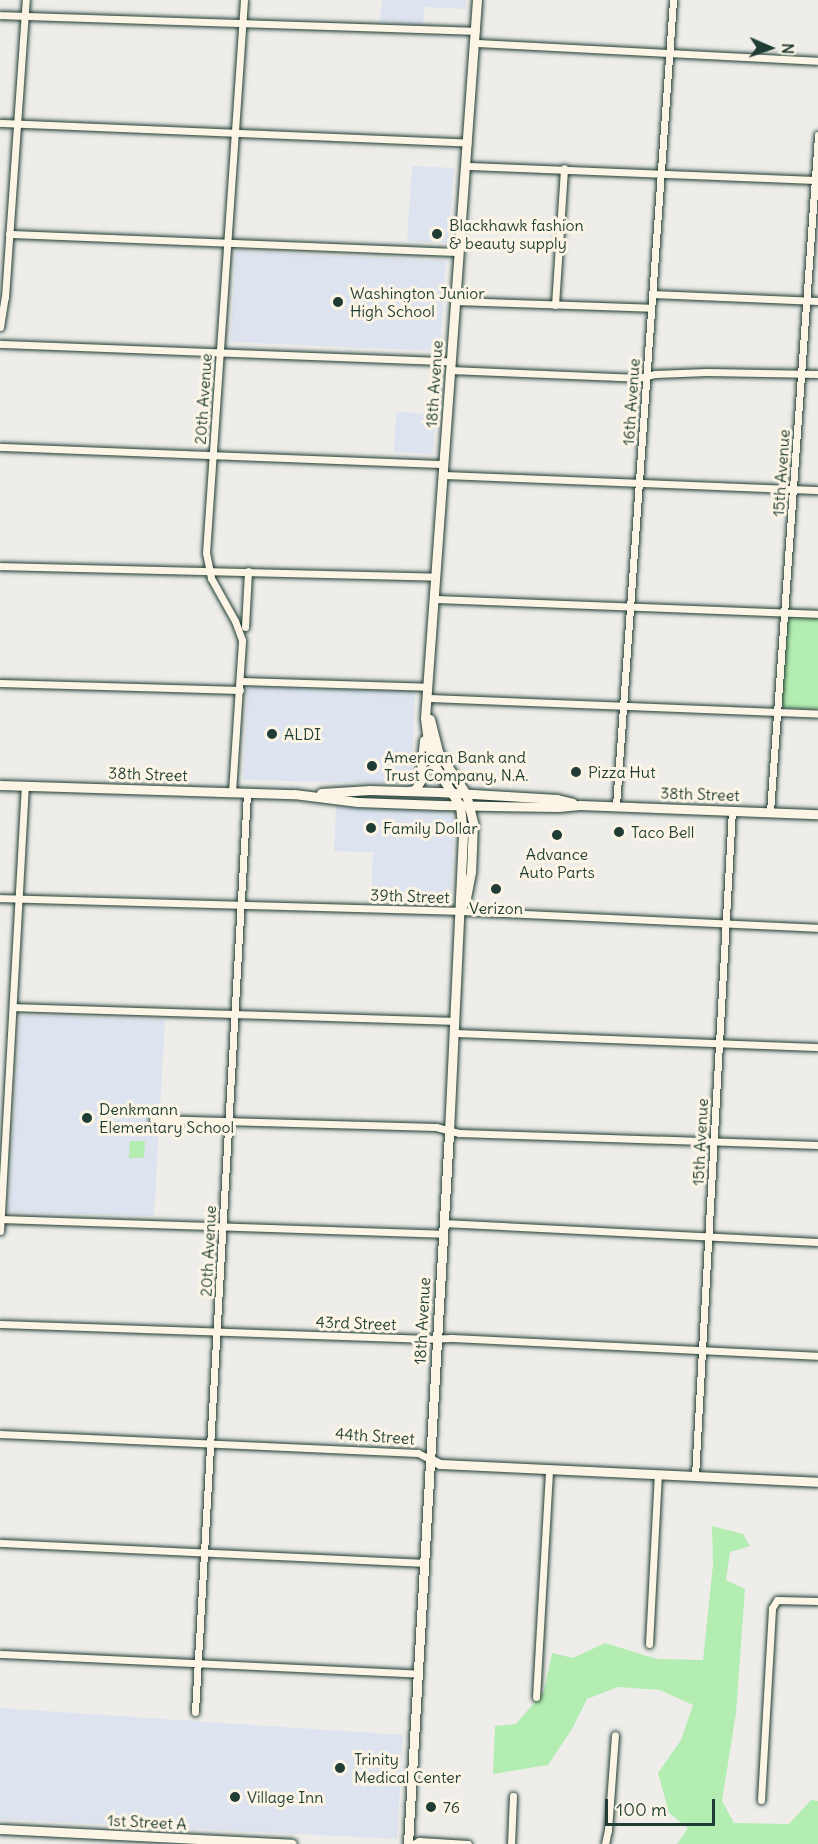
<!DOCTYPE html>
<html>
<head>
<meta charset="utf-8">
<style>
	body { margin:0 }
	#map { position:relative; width:818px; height:1844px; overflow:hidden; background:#eeedea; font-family:Delius,sans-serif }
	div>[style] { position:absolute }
	.built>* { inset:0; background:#dde4ef }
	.green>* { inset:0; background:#b4edb1 }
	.roads { filter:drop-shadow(0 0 2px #1f3d34) drop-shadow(0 0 2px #1f3d34) }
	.minor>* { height:7px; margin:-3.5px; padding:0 3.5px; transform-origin:3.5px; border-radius:3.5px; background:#fcf5e5 }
	.tertiary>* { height:9px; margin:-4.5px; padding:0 4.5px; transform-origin:4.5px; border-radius:4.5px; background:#fcf5e5 }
	.dots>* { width:16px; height:16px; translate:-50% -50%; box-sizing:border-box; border:3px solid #fcf5e5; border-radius:50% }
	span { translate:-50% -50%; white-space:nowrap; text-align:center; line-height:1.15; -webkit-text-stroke:6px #fcf5e5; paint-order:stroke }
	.poi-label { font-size:16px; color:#1f3d34 }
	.left { translate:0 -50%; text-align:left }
	.street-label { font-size:16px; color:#1f3d34 }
	.north { position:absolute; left:740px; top:18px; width:60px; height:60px; -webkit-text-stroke:4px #fcf5e5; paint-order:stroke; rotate:92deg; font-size:16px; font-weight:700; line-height:24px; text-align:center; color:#1f3d34 }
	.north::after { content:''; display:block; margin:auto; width:21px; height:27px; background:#1f3d34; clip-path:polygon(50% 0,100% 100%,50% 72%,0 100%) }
	.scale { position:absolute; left:605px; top:1799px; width:110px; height:27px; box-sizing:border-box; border:3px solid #1f3d34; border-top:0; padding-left:8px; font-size:18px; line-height:21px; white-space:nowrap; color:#1f3d34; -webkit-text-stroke:4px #fcf5e5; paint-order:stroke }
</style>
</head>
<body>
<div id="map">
	<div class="built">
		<div style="clip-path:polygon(382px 0,466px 0,466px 9px,424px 7px,423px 25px,380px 22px)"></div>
		<div style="clip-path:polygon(412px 166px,454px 168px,448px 243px,407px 241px)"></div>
		<div style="clip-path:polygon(236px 251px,446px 261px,440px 351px,230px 342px)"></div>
		<div style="clip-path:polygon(396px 412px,436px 414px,433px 454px,394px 452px)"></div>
		<div style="clip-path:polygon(253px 687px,410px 691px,415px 694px,411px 784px,243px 780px,247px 690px)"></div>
		<div style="clip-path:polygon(336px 806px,449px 812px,454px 819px,451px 899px,447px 902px,371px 901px,373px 852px,334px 851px)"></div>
		<div style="clip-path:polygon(20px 1015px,165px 1020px,154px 1216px,8px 1212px)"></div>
		<div style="clip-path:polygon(0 1708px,403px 1735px,397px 1839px,0 1819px)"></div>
	</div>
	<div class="green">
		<div style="clip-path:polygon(792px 617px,818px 618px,818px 709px,786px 708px,781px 705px,787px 621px)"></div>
		<div style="clip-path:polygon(130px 1141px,145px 1141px,144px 1158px,129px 1158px)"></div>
		<div style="clip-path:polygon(712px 1526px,743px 1534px,750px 1546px,730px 1552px,726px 1580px,745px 1589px,736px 1713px,722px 1801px,734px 1823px,789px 1824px,811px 1800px,818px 1801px,818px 1844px,677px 1844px,688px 1828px,669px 1813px,658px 1773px,681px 1740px,693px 1705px,660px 1690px,618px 1687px,587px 1699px,572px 1729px,548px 1765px,493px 1774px,495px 1726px,516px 1724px,544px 1691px,552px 1653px,573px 1658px,605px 1643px,657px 1659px,703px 1660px,713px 1565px)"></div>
	</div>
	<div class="roads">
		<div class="minor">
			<div style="left:0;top:15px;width:476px;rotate:1.9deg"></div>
			<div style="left:476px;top:43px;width:342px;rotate:3deg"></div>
			<div style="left:0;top:123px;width:468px;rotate:2.4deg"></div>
			<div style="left:467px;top:166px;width:351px;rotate:2.3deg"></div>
			<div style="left:9px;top:234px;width:450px;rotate:2.3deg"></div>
			<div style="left:652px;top:294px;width:166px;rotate:2.4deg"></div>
			<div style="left:455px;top:301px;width:196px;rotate:2deg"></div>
			<div style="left:555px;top:305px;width:137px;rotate:-86.2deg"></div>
			<div style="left:0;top:327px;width:30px;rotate:-81deg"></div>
			<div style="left:5px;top:297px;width:298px;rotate:-86deg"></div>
			<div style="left:0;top:344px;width:450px;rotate:2.2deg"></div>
			<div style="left:450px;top:370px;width:188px;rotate:2.4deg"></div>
			<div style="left:638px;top:378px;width:17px;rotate:-13deg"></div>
			<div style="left:655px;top:374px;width:52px;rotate:-2.2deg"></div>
			<div style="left:707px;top:372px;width:111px;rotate:1deg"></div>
			<div style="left:0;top:447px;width:443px;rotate:2.2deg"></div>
			<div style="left:442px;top:475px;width:376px;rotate:2.3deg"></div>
			<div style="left:0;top:566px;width:435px;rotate:1.4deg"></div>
			<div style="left:433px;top:599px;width:385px;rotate:2.2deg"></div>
			<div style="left:245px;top:627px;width:56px;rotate:-86.9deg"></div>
			<div style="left:241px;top:681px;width:186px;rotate:1.8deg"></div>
			<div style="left:0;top:683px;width:240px;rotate:1.7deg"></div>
			<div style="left:427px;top:698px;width:391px;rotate:2.3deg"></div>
			<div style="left:232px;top:792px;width:152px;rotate:-86.2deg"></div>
			<div style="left:242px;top:640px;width:20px;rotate:-110deg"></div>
			<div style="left:235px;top:621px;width:49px;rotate:-119.2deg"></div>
			<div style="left:211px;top:578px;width:25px;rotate:-101deg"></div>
			<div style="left:206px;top:553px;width:554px;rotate:-86.07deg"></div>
			<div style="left:616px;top:806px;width:808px;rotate:-85.95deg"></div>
			<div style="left:770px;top:812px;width:679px;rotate:-85.94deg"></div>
			<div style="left:0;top:898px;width:460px;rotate:1.6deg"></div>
			<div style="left:460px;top:911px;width:358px;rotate:2.7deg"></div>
			<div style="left:13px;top:1007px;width:441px;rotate:1.8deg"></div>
			<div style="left:453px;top:1033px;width:365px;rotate:2.2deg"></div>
			<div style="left:153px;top:1119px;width:283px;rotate:1.6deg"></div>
			<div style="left:436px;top:1127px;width:24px;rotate:15deg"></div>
			<div style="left:459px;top:1133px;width:359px;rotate:1.9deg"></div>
			<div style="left:0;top:1219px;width:442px;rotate:1.9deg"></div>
			<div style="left:443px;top:1223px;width:375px;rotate:2.9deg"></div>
			<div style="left:0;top:1231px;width:446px;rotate:-86.8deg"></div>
			<div style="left:0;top:1324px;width:422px;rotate:2deg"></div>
			<div style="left:422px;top:1339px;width:29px;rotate:-2deg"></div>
			<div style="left:451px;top:1338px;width:367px;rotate:2.8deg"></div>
			<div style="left:0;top:1434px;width:418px;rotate:2.6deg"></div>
			<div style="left:418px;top:1453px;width:13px;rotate:27deg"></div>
			<div style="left:695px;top:1476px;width:667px;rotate:-86.82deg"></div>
			<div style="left:0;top:1543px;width:423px;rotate:2.7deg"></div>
			<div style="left:649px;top:1644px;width:170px;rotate:-87deg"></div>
			<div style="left:0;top:1654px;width:417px;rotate:2.7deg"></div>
			<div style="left:536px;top:1697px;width:228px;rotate:-86.7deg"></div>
			<div style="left:195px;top:1712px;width:920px;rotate:-86.76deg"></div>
			<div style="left:761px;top:1800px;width:192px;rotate:-86.7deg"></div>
			<div style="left:772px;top:1608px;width:9px;rotate:-58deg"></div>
			<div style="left:777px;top:1600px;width:41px;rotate:1.4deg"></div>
			<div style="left:413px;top:1844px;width:7px;rotate:-27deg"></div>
			<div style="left:419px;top:1841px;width:49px;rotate:3.5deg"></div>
			<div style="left:511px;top:1844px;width:48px;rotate:-87.6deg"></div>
			<div style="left:605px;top:1844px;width:14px;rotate:-78deg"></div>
			<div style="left:608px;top:1830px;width:95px;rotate:-85.8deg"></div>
		</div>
		<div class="tertiary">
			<div style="left:430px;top:719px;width:34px;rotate:76deg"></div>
			<div style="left:438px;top:752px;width:50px;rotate:56.3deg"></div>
			<div style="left:466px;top:794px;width:30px;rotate:76deg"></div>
			<div style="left:473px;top:823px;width:49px;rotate:92.3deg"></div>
			<div style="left:471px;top:872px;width:25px;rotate:101deg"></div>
			<div style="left:466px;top:897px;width:13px;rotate:113deg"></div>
			<div style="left:0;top:785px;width:294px;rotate:1.8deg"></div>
			<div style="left:294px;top:794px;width:64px;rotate:7.1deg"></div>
			<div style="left:358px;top:802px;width:82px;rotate:2.1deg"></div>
			<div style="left:440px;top:805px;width:118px;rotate:1deg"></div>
			<div style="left:558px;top:807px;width:22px;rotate:-5deg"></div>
			<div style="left:580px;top:805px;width:238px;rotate:2.2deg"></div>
			<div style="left:409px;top:791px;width:6px;rotate:-9deg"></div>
			<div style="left:415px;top:790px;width:10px;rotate:-61deg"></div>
			<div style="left:420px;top:781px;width:41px;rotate:-84.4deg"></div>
			<div style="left:321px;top:793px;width:49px;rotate:-3.5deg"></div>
			<div style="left:370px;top:790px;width:69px;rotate:1.7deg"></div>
			<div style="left:439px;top:792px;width:118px;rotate:3.4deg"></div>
			<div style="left:557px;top:799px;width:16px;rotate:14deg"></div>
			<div style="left:430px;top:1459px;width:11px;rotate:27deg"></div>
			<div style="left:440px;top:1464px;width:378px;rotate:2.7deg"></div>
			<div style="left:0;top:1829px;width:292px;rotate:2.9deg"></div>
			<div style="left:408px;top:1844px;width:713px;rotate:-86.7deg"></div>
			<div style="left:449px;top:1132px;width:298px;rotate:-87.3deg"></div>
			<div style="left:463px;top:834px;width:28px;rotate:-96deg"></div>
			<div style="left:460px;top:806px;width:57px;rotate:-122deg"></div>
			<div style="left:430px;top:758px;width:40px;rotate:-97.1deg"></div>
			<div style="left:425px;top:718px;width:720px;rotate:-85.86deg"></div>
		</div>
	</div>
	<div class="dots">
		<div style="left:437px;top:234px;background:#1f3d34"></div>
		<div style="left:338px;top:302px;background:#1f3d34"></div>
		<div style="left:272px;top:734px;background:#1f3d34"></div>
		<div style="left:372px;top:766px;background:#1f3d34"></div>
		<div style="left:576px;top:772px;background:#1f3d34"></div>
		<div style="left:371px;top:828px;background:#1f3d34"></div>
		<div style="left:619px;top:832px;background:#1f3d34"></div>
		<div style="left:557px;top:835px;background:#1f3d34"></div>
		<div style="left:496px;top:889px;background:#1f3d34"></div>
		<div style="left:87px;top:1118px;background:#1f3d34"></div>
		<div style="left:340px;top:1768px;background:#1f3d34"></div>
		<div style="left:235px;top:1797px;background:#1f3d34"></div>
		<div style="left:431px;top:1807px;background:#1f3d34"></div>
	</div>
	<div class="poi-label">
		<span class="left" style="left:449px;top:234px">Blackhawk fashion<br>&amp; beauty supply</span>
		<span class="left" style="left:350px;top:302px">Washington Junior<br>High School</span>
		<span class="left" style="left:284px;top:734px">ALDI</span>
		<span class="left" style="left:384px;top:766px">American Bank and<br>Trust Company, N.A.</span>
		<span class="left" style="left:588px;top:772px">Pizza Hut</span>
		<span class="left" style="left:383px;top:828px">Family Dollar</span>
		<span class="left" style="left:631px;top:832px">Taco Bell</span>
		<span style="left:557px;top:863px">Advance<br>Auto Parts</span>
		<span style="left:496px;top:908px">Verizon</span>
		<span class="left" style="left:99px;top:1118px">Denkmann<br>Elementary School</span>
		<span class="left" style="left:354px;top:1768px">Trinity<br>Medical Center</span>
		<span class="left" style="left:247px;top:1797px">Village Inn</span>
		<span class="left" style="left:443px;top:1807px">76</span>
	</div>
	<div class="street-label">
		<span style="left:434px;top:384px;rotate:-86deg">18th Avenue</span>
		<span style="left:203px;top:399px;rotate:-86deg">20th Avenue</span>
		<span style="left:631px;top:402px;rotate:-86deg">16th Avenue</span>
		<span style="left:781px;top:473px;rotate:-86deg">15th Avenue</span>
		<span style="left:148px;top:774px;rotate:2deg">38th Street</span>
		<span style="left:700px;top:794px;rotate:2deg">38th Street</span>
		<span style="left:410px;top:896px;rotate:2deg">39th Street</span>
		<span style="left:700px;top:1142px;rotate:-87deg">15th Avenue</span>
		<span style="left:208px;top:1251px;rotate:-87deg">20th Avenue</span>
		<span style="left:422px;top:1321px;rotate:-87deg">18th Avenue</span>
		<span style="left:356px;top:1323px;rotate:2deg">43rd Street</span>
		<span style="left:375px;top:1436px;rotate:4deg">44th Street</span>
		<span style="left:147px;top:1822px;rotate:3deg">1st Street A</span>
	</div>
	<div class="north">N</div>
	<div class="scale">100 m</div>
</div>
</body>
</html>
